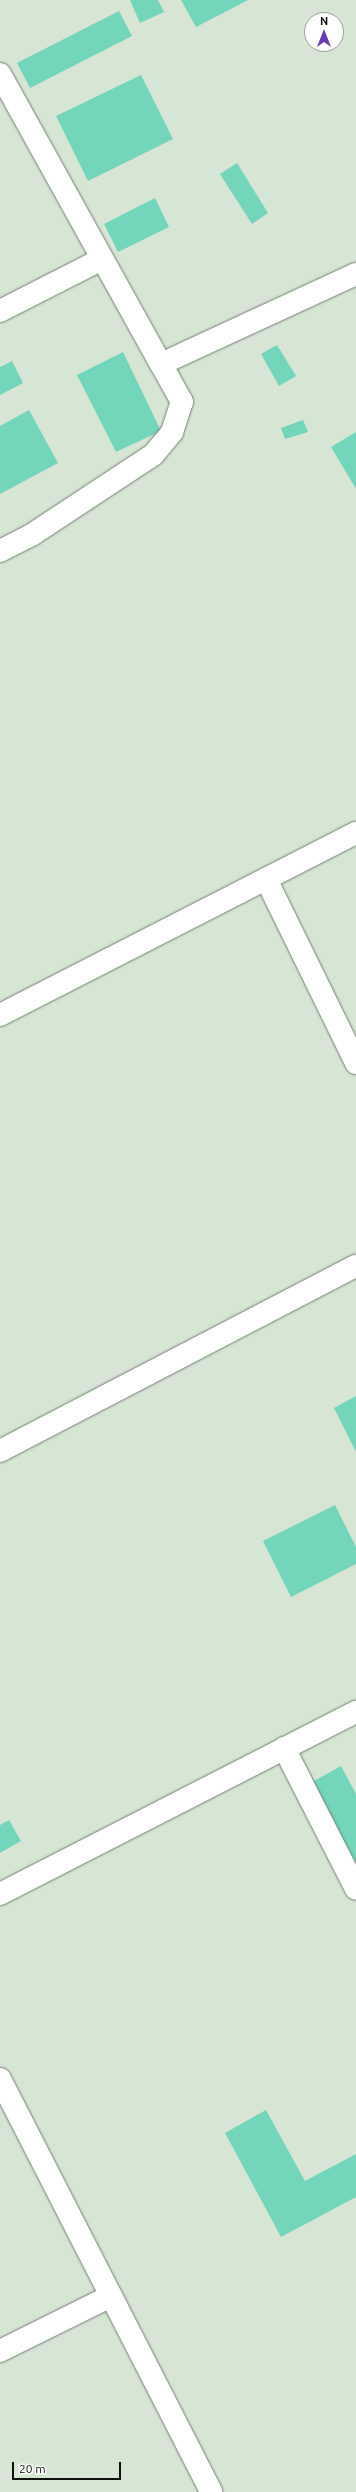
<!DOCTYPE html>
<html>
<head>
<meta charset="utf-8">
<style>
	body { margin:0 }
	#map { position:relative; width:356px; height:2492px; overflow:hidden; background:#d7e5d5; font-family:Ubuntu,sans-serif }
	div>[style] { position:absolute }
	.building>* { inset:0; background:#73d5b9 }
	.roads { filter:drop-shadow(0 0 1px #748173) drop-shadow(0 0 1px #748173) }
	.street>* { height:22px; margin:-11px; padding:0 11px; transform-origin:11px; border-radius:11px; background:#fff }
	span { translate:-50% -50%; white-space:nowrap; text-align:center; line-height:1.15; -webkit-text-stroke:3px #fff; paint-order:stroke }
	.north { position:absolute; left:304px; top:12px; width:40px; height:40px; box-sizing:border-box; background:#fff; border:1px solid #9ea09e; border-radius:50%; rotate:0deg; font-size:11px; font-weight:700; line-height:16px; text-align:center; color:#0d120d }
	.north::after { content:''; display:block; margin:auto; width:14px; height:18px; background:#6a3cb4; clip-path:polygon(50% 0,100% 100%,50% 72%,0 100%) }
	.scale { position:absolute; left:12px; top:2462px; width:109px; height:18px; box-sizing:border-box; border:2px solid #0d120d; border-top:0; padding-left:5px; font-size:12px; line-height:14px; white-space:nowrap; color:#0d120d; -webkit-text-stroke:3px #fff; paint-order:stroke }
</style>
</head>
<body>
<div id="map">
	<div class="building">
		<div style="clip-path:polygon(130px 0,158px 0,164px 12px,140px 23px)"></div>
		<div style="clip-path:polygon(181px 0,248px 0,196px 27px)"></div>
		<div style="clip-path:polygon(119px 11px,132px 36px,30px 88px,17px 63px)"></div>
		<div style="clip-path:polygon(141px 75px,173px 139px,88px 181px,56px 116px)"></div>
		<div style="clip-path:polygon(237px 163px,268px 213px,252px 224px,220px 174px)"></div>
		<div style="clip-path:polygon(155px 198px,169px 227px,118px 252px,104px 224px)"></div>
		<div style="clip-path:polygon(277px 345px,296px 376px,279px 386px,261px 354px)"></div>
		<div style="clip-path:polygon(123px 352px,161px 431px,116px 452px,77px 375px)"></div>
		<div style="clip-path:polygon(12px 361px,23px 383px,0 395px,0 367px)"></div>
		<div style="clip-path:polygon(29px 410px,58px 463px,0 494px,0 426px)"></div>
		<div style="clip-path:polygon(303px 420px,308px 432px,285px 439px,281px 428px)"></div>
		<div style="clip-path:polygon(356px 432px,356px 489px,331px 447px)"></div>
		<div style="clip-path:polygon(356px 1396px,356px 1452px,334px 1408px)"></div>
		<div style="clip-path:polygon(335px 1505px,356px 1547px,356px 1564px,291px 1597px,263px 1541px)"></div>
		<div style="clip-path:polygon(341px 1766px,356px 1794px,356px 1878px,305px 1786px)"></div>
		<div style="clip-path:polygon(9px 1820px,21px 1841px,0 1853px,0 1825px)"></div>
		<div style="clip-path:polygon(266px 2110px,305px 2181px,356px 2154px,356px 2197px,281px 2237px,225px 2133px)"></div>
	</div>
	<div class="roads">
		<div class="street">
			<div style="left:0;top:74px;width:332px;rotate:61deg"></div>
			<div style="left:161px;top:364px;width:215px;rotate:-24.8deg"></div>
			<div style="left:0;top:311px;width:114px;rotate:-27deg"></div>
			<div style="left:0;top:551px;width:37px;rotate:-27deg"></div>
			<div style="left:33px;top:534px;width:144px;rotate:-33.4deg"></div>
			<div style="left:153px;top:455px;width:30px;rotate:-50deg"></div>
			<div style="left:172px;top:432px;width:32px;rotate:-72deg"></div>
			<div style="left:182px;top:402px;width:43px;rotate:-118.9deg"></div>
			<div style="left:266px;top:879px;width:205px;rotate:63.9deg"></div>
			<div style="left:0;top:1015px;width:400px;rotate:-27.1deg"></div>
			<div style="left:0;top:1451px;width:401px;rotate:-27.5deg"></div>
			<div style="left:284px;top:1748px;width:158px;rotate:62.9deg"></div>
			<div style="left:0;top:1894px;width:400px;rotate:-27.1deg"></div>
			<div style="left:0;top:2079px;width:464px;rotate:62.9deg"></div>
			<div style="left:0;top:2351px;width:124px;rotate:-26.4deg"></div>
		</div>
	</div>
	<div class="north">N</div>
	<div class="scale">20 m</div>
</div>
</body>
</html>
